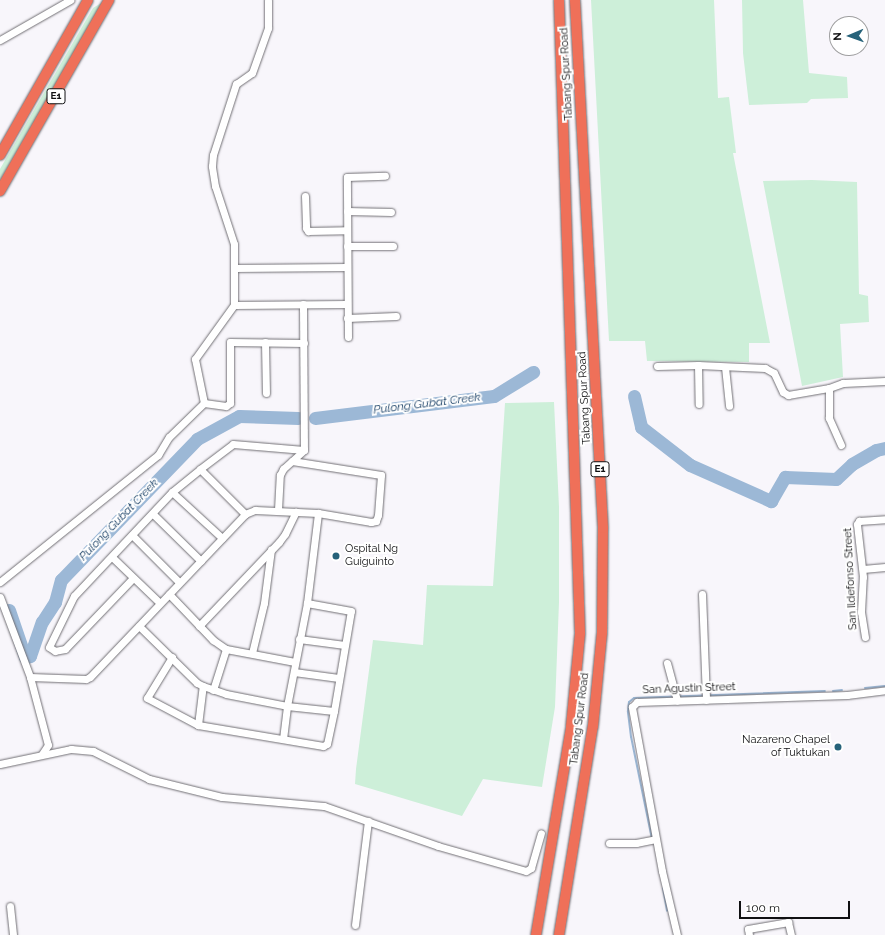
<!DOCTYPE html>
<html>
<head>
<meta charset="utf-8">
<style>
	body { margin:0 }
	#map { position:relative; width:885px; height:935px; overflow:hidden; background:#f8f6fb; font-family:Raleway,sans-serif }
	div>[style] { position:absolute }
	.green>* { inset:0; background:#cdefd9 }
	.stream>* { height:2px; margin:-1px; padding:0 1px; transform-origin:1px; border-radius:1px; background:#9cb8d6 }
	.river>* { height:13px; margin:-6.5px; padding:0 6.5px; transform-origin:6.5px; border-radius:6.5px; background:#9cb8d6 }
	.roads { filter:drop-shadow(0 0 1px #716f74) drop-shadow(0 0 1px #716f74) }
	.minor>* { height:7px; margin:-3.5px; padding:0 3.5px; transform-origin:3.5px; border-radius:3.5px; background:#fff }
	.highway>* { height:10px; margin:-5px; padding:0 5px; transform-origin:5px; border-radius:5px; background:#ef7059 }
	.dots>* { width:11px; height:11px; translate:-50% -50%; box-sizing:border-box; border:2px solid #fff; border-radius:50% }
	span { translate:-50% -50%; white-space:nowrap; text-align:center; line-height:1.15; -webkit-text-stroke:4px #fff; paint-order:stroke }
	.shield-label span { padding:1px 3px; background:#fff; border:1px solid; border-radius:3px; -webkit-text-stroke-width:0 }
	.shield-label { font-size:10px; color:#101012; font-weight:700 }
	.street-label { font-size:11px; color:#101012 }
	.poi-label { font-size:11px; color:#101012 }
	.left { translate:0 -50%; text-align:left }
	.right { translate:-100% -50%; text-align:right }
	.water-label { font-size:12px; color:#0b345c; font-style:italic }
	.north { position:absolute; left:829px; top:16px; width:40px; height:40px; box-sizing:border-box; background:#fff; border:1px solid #9f9fa0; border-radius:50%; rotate:268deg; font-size:11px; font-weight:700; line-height:16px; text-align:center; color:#101012 }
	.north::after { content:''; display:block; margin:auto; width:14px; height:18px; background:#26627a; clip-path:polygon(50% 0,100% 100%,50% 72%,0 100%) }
	.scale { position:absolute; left:739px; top:901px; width:111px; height:18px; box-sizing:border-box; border:2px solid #101012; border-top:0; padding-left:5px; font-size:12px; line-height:14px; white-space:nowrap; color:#101012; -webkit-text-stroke:3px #fff; paint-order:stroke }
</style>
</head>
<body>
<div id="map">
	<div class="green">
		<div style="clip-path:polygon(591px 0,714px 0,718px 98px,729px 97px,736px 153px,733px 153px,770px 343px,749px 343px,749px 362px,647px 361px,645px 341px,609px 341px)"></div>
		<div style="clip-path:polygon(742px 0,803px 0,809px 73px,847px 77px,848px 98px,811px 99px,807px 103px,749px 105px,743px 53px)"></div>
		<div style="clip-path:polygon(103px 2px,73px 54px,0 180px,0 169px,93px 8px)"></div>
		<div style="clip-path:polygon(812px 180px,857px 182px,859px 294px,868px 296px,869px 322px,840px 324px,843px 377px,802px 386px,763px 181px)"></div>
		<div style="clip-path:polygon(554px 402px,559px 507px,559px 602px,555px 707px,542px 787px,483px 779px,462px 816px,355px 784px,356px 769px,373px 640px,423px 645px,427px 585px,493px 586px,505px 403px)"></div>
	</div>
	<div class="stream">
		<div style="left:865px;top:688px;width:20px;rotate:-6deg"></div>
		<div style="left:833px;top:691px;width:9px;rotate:-6deg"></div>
		<div style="left:652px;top:839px;width:104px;rotate:-101.6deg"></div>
		<div style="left:631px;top:737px;width:26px;rotate:-97deg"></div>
		<div style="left:628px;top:711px;width:9px;rotate:-84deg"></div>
		<div style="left:629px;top:702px;width:6px;rotate:-39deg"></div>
		<div style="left:634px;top:698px;width:191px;rotate:-2.1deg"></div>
		<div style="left:663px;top:888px;width:23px;rotate:80deg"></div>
	</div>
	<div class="river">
		<div style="left:634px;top:396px;width:32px;rotate:77deg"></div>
		<div style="left:641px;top:427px;width:62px;rotate:37.8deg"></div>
		<div style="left:690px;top:465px;width:89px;rotate:24deg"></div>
		<div style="left:771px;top:501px;width:28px;rotate:-60deg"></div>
		<div style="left:785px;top:477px;width:51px;rotate:2.2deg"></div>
		<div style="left:836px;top:479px;width:22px;rotate:-43deg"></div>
		<div style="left:852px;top:464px;width:28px;rotate:-30deg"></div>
		<div style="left:876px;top:450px;width:9px;rotate:-13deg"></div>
		<div style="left:315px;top:418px;width:180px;rotate:-7deg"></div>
		<div style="left:494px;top:396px;width:46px;rotate:-31.6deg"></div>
		<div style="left:9px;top:610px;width:50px;rotate:71.2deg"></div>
		<div style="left:25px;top:657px;width:5px;rotate:-11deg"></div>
		<div style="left:30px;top:656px;width:36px;rotate:-71deg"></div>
		<div style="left:42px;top:622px;width:24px;rotate:-57deg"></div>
		<div style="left:55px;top:602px;width:23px;rotate:-75deg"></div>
		<div style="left:61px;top:580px;width:196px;rotate:-46deg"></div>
		<div style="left:197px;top:439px;width:48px;rotate:-28.7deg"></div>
		<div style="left:239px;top:416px;width:59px;rotate:1.9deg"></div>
	</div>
	<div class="roads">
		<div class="minor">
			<div style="left:0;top:40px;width:81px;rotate:-29.7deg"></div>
			<div style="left:305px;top:196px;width:32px;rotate:88deg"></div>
			<div style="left:306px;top:228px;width:4px;rotate:56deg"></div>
			<div style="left:308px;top:231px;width:39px;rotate:-1deg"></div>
			<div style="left:347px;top:211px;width:44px;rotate:1.3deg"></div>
			<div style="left:347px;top:246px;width:46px"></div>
			<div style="left:234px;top:268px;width:113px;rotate:-0.5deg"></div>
			<div style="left:234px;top:305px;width:113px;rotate:-0.5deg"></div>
			<div style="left:347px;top:318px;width:49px;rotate:-2.3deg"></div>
			<div style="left:348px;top:337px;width:160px;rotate:-90.4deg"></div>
			<div style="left:347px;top:177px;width:38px;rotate:-2deg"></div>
			<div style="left:265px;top:342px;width:51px;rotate:88.9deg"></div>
			<div style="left:698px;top:365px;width:39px;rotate:89deg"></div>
			<div style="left:657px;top:366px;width:41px;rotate:-1.4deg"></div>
			<div style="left:698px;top:365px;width:67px;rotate:2.6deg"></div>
			<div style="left:765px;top:368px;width:10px;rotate:29deg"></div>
			<div style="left:774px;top:373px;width:21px;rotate:65deg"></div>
			<div style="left:783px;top:392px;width:6px;rotate:31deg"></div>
			<div style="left:788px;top:395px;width:42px;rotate:-9.7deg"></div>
			<div style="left:725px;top:367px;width:39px;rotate:84deg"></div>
			<div style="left:204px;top:403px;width:22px;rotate:8deg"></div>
			<div style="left:226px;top:406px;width:5px;rotate:-37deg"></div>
			<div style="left:230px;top:403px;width:61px;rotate:-90deg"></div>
			<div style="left:230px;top:342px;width:74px;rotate:0.8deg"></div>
			<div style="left:841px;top:445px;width:30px;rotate:-114deg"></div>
			<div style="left:829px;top:418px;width:30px;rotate:-90deg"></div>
			<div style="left:829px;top:388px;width:15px;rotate:-20deg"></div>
			<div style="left:843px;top:383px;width:42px;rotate:-2.7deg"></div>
			<div style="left:200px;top:469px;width:64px;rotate:45deg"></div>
			<div style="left:172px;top:492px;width:68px;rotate:42.6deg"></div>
			<div style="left:278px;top:510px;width:35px;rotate:-87deg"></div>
			<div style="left:280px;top:475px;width:7px;rotate:-63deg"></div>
			<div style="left:283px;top:469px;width:28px;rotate:-42deg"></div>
			<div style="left:304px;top:450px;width:146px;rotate:-90.4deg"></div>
			<div style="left:153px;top:514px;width:67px;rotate:44.4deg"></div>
			<div style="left:132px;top:535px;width:66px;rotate:45deg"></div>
			<div style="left:112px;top:557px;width:66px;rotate:43.8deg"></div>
			<div style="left:863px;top:569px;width:22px;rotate:-5deg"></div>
			<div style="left:133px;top:578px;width:98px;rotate:133.8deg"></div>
			<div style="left:65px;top:649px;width:10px;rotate:169deg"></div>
			<div style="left:55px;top:651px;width:7px;rotate:-146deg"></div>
			<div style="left:49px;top:647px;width:57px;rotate:-63.9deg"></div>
			<div style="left:74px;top:596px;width:143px;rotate:-46.7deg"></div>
			<div style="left:172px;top:492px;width:36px;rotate:-39deg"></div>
			<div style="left:200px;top:469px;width:41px;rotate:-37.1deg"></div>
			<div style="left:233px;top:444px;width:71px;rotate:4.8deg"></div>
			<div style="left:0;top:582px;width:203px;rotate:-38.8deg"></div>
			<div style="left:158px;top:455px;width:21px;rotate:-59deg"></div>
			<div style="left:169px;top:437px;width:49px;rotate:-44.2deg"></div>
			<div style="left:204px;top:403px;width:45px;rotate:-101.6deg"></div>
			<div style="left:195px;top:359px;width:67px;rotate:-54.2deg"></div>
			<div style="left:234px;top:305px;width:61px;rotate:-90deg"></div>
			<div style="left:234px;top:244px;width:61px;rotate:-108.1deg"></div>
			<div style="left:215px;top:186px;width:20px;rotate:-99deg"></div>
			<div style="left:212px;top:166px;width:11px;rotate:-85deg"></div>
			<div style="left:213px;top:155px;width:75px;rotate:-72.1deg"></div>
			<div style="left:236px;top:84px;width:19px;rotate:-35deg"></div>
			<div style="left:252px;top:73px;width:48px;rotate:-70.4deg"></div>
			<div style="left:268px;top:28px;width:28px;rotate:-90deg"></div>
			<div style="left:169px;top:594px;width:64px;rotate:46.3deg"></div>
			<div style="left:213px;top:640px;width:16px;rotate:35deg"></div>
			<div style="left:226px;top:649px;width:70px;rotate:10.7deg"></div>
			<div style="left:702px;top:594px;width:106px;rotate:87.8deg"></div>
			<div style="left:0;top:597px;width:85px;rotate:69.4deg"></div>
			<div style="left:30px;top:677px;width:70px;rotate:75.2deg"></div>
			<div style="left:48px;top:745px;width:11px;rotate:124deg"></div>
			<div style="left:139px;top:626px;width:81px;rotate:44.5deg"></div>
			<div style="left:197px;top:683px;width:7px;rotate:27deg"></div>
			<div style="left:203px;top:686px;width:24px;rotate:19deg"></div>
			<div style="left:226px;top:694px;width:62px;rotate:11.1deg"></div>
			<div style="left:287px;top:706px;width:47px;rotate:6.1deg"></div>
			<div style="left:199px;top:626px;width:116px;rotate:-46.4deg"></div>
			<div style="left:279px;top:542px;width:10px;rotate:-53deg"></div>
			<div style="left:285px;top:534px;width:25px;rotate:-64deg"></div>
			<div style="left:865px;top:637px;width:25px;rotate:-99deg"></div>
			<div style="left:861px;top:612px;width:35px;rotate:-87deg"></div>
			<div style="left:863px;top:577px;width:53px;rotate:-96.5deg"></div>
			<div style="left:857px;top:524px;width:4px;rotate:-56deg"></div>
			<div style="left:859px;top:521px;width:26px;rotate:-4deg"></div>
			<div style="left:299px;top:639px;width:46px;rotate:7.4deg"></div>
			<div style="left:252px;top:653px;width:51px;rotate:-76.5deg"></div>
			<div style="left:264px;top:603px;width:54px;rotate:-82.6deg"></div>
			<div style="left:172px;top:657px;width:48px;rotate:121.4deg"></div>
			<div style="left:147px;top:698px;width:58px;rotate:27.9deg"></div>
			<div style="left:198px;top:725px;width:127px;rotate:9.5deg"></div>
			<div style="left:323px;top:746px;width:4px;rotate:-27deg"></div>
			<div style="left:327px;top:744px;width:34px;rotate:-78deg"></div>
			<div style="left:334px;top:711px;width:101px;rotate:-80.4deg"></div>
			<div style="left:351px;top:611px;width:45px;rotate:-169.7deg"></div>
			<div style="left:667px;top:663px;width:39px;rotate:75deg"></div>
			<div style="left:294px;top:672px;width:45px;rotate:7.6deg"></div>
			<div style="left:30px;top:677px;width:56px;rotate:2deg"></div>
			<div style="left:86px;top:679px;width:4px;rotate:-27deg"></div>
			<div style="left:90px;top:677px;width:225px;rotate:-46.4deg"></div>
			<div style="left:245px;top:514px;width:11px;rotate:-22deg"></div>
			<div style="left:255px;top:510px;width:63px;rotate:2.7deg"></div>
			<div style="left:318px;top:513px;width:54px;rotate:9.6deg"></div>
			<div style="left:371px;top:522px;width:5px;rotate:-11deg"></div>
			<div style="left:376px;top:521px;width:6px;rotate:-72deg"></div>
			<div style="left:378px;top:515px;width:40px;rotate:-85.7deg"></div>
			<div style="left:381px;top:475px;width:90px;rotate:-171.1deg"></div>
			<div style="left:213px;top:690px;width:43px;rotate:-72.4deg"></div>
			<div style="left:198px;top:725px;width:39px;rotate:-83deg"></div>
			<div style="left:283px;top:739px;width:33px;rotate:-83deg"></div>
			<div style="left:287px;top:706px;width:105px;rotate:-79deg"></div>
			<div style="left:307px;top:603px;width:91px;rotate:-83deg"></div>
			<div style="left:0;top:764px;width:73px;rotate:-11.9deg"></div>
			<div style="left:71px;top:749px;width:22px;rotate:5deg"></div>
			<div style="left:93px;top:751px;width:63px;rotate:26.6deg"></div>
			<div style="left:149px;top:779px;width:75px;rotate:13.9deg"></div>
			<div style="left:222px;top:797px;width:102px;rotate:5deg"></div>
			<div style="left:324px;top:806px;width:121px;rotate:19.3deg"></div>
			<div style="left:438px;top:846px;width:91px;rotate:15.9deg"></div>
			<div style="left:526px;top:871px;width:6px;rotate:-31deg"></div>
			<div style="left:531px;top:868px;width:36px;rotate:-74deg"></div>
			<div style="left:609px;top:843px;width:27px"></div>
			<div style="left:636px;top:843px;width:20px;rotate:-11deg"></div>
			<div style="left:10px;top:906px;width:29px;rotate:84deg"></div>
			<div style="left:355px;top:925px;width:105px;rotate:-82.9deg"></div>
			<div style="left:677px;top:935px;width:66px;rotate:-103.2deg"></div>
			<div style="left:662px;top:871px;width:167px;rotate:-100.4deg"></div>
			<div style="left:632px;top:707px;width:7px;rotate:-45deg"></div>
			<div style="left:637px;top:702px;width:210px;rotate:-1.9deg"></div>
			<div style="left:847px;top:695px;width:38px;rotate:-7deg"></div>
			<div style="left:749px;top:935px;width:6px;rotate:-99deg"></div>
			<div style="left:748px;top:929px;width:41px;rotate:-9.9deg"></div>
			<div style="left:788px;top:922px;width:13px;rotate:77deg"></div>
		</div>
		<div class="highway">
			<div style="left:0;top:155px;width:178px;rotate:-60.4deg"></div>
			<div style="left:0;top:191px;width:220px;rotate:-60.3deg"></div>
			<div style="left:536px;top:935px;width:211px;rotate:-80.4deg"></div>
			<div style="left:571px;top:727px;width:94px;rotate:-84.5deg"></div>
			<div style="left:580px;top:633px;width:633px;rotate:-91.9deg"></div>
			<div style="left:559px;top:935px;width:212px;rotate:-80.8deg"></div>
			<div style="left:593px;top:726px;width:93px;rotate:-84.5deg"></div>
			<div style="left:602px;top:633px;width:105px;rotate:-89.5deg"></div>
			<div style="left:603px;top:528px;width:529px;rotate:-93.04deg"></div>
		</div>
	</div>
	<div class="dots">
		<div style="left:336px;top:556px;background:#26627a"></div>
		<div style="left:838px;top:747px;background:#26627a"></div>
	</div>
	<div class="shield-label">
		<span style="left:56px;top:96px">E1</span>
		<span style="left:600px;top:469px">E1</span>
	</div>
	<div class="street-label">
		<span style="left:567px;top:74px;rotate:-93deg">Tabang Spur Road</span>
		<span style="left:585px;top:398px;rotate:-93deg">Tabang Spur Road</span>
		<span style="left:851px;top:579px;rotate:-93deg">San Ildefonso Street</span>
		<span style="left:689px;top:689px;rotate:-2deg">San Agustin Street</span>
		<span style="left:580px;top:719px;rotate:-83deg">Tabang Spur Road</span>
	</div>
	<div class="poi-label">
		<span class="left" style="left:345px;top:556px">Ospital Ng<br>Guiguinto</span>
		<span class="right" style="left:830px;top:747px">Nazareno Chapel<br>of Tuktukan</span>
	</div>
	<div class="water-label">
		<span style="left:427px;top:404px;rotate:-7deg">Pulong Gubat Creek</span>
		<span style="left:119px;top:520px;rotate:-46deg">Pulong Gubat Creek</span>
	</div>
	<div class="north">N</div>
	<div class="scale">100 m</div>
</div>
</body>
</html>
